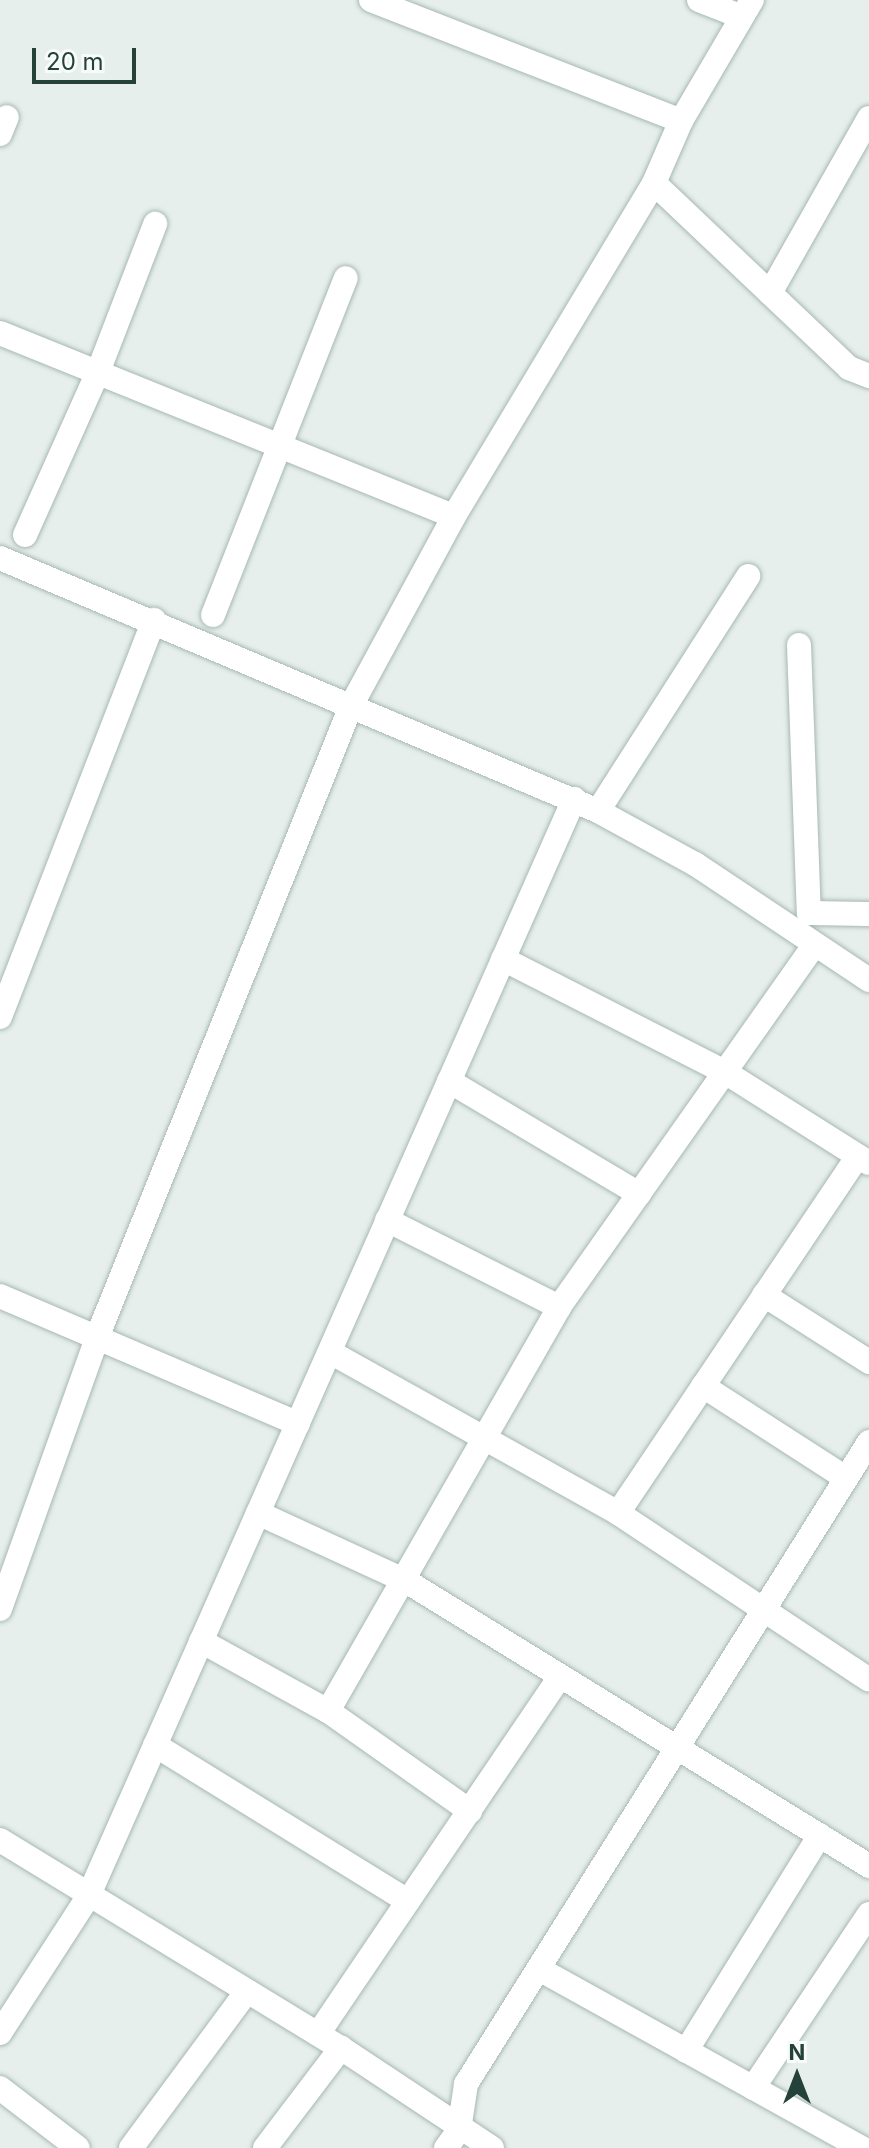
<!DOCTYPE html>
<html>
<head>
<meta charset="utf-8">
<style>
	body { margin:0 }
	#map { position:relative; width:869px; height:2148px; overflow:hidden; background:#e6efeb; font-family:Inter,sans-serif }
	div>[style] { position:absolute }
	.roads { filter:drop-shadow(0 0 2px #a8b8b2) drop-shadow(0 0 2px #a8b8b2) }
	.minor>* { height:24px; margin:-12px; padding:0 12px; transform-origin:12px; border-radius:12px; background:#fff }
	span { translate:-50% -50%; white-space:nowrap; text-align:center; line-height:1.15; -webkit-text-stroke:6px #f7fbf9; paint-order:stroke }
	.north { position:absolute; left:757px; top:2036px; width:80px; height:80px; -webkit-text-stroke:6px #f7fbf9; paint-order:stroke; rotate:0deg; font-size:22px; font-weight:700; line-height:32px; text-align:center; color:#24423a }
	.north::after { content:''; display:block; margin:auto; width:28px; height:36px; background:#24423a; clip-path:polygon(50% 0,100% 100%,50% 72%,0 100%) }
	.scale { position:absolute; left:32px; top:48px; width:104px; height:36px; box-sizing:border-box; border:4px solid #24423a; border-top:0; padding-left:10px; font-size:24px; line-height:28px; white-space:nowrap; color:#24423a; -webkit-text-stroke:6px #f7fbf9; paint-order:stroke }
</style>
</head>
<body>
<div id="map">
	<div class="roads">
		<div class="minor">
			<div style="left:371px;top:0;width:333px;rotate:21.3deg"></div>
			<div style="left:699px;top:0;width:46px;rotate:21.6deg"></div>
			<div style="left:0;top:134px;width:18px;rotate:-68deg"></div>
			<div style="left:654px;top:183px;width:269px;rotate:43.5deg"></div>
			<div style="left:849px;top:368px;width:22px;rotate:22deg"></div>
			<div style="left:770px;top:293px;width:201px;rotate:-60.5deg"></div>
			<div style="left:0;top:333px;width:489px;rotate:22deg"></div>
			<div style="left:25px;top:535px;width:179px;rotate:-65.9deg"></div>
			<div style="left:98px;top:372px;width:159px;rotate:-68.9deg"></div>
			<div style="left:0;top:558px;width:649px;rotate:22.93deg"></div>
			<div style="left:598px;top:811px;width:111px;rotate:28.7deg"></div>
			<div style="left:695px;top:864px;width:209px;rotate:33.7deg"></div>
			<div style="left:213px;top:615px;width:362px;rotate:-68.5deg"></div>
			<div style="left:799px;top:645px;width:268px;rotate:87.9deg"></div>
			<div style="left:809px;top:913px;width:60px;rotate:1deg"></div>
			<div style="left:598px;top:811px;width:279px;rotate:-57.4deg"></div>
			<div style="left:503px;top:959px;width:249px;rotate:27deg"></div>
			<div style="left:725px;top:1072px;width:170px;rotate:32.3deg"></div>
			<div style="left:0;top:1017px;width:426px;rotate:-68.8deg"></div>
			<div style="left:449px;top:1081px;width:221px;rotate:30.7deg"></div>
			<div style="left:387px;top:1220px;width:193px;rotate:26.8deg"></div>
			<div style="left:764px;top:1295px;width:125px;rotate:32.5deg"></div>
			<div style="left:0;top:1296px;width:324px;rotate:23.2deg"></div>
			<div style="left:330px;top:1352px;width:330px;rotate:29.2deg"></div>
			<div style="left:618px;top:1513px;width:301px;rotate:33.6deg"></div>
			<div style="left:703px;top:1386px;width:170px;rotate:32.8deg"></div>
			<div style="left:258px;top:1513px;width:163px;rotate:24.7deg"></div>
			<div style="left:406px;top:1581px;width:544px;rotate:31.61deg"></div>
			<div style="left:618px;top:1513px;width:430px;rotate:-56.1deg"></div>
			<div style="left:0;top:1609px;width:291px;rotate:-70.3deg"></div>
			<div style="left:98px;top:1335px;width:678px;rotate:-68.09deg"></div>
			<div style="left:351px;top:706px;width:216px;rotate:-61.5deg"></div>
			<div style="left:454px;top:516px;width:388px;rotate:-59deg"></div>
			<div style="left:654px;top:183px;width:68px;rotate:-66.5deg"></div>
			<div style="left:681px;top:121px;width:140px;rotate:-59.6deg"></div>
			<div style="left:201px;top:1641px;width:145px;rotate:28.9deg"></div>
			<div style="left:328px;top:1711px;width:174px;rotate:35.2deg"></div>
			<div style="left:328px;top:1711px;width:465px;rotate:-60.2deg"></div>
			<div style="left:559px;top:1307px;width:443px;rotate:-54.8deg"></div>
			<div style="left:155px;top:1745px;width:297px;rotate:31.7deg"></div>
			<div style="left:0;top:1840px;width:399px;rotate:31.4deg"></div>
			<div style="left:341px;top:2048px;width:181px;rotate:33.5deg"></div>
			<div style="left:539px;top:1969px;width:369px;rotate:29deg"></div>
			<div style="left:0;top:2033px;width:162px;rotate:-57.1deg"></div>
			<div style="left:88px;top:1897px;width:1201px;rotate:-66.12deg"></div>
			<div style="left:318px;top:2034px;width:431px;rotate:-55.9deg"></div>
			<div style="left:686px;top:2051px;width:254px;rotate:-58.2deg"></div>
			<div style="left:0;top:2088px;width:98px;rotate:37.6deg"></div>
			<div style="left:753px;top:2088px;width:209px;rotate:-56.3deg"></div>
			<div style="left:131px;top:2148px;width:195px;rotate:-53.5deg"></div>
			<div style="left:265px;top:2148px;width:126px;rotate:-52.8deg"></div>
			<div style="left:446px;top:2148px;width:22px;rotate:-54deg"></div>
			<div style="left:459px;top:2130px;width:47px;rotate:-81.3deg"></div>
			<div style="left:466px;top:2084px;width:758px;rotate:-57.88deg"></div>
		</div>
	</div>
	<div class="north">N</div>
	<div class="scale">20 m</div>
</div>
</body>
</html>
